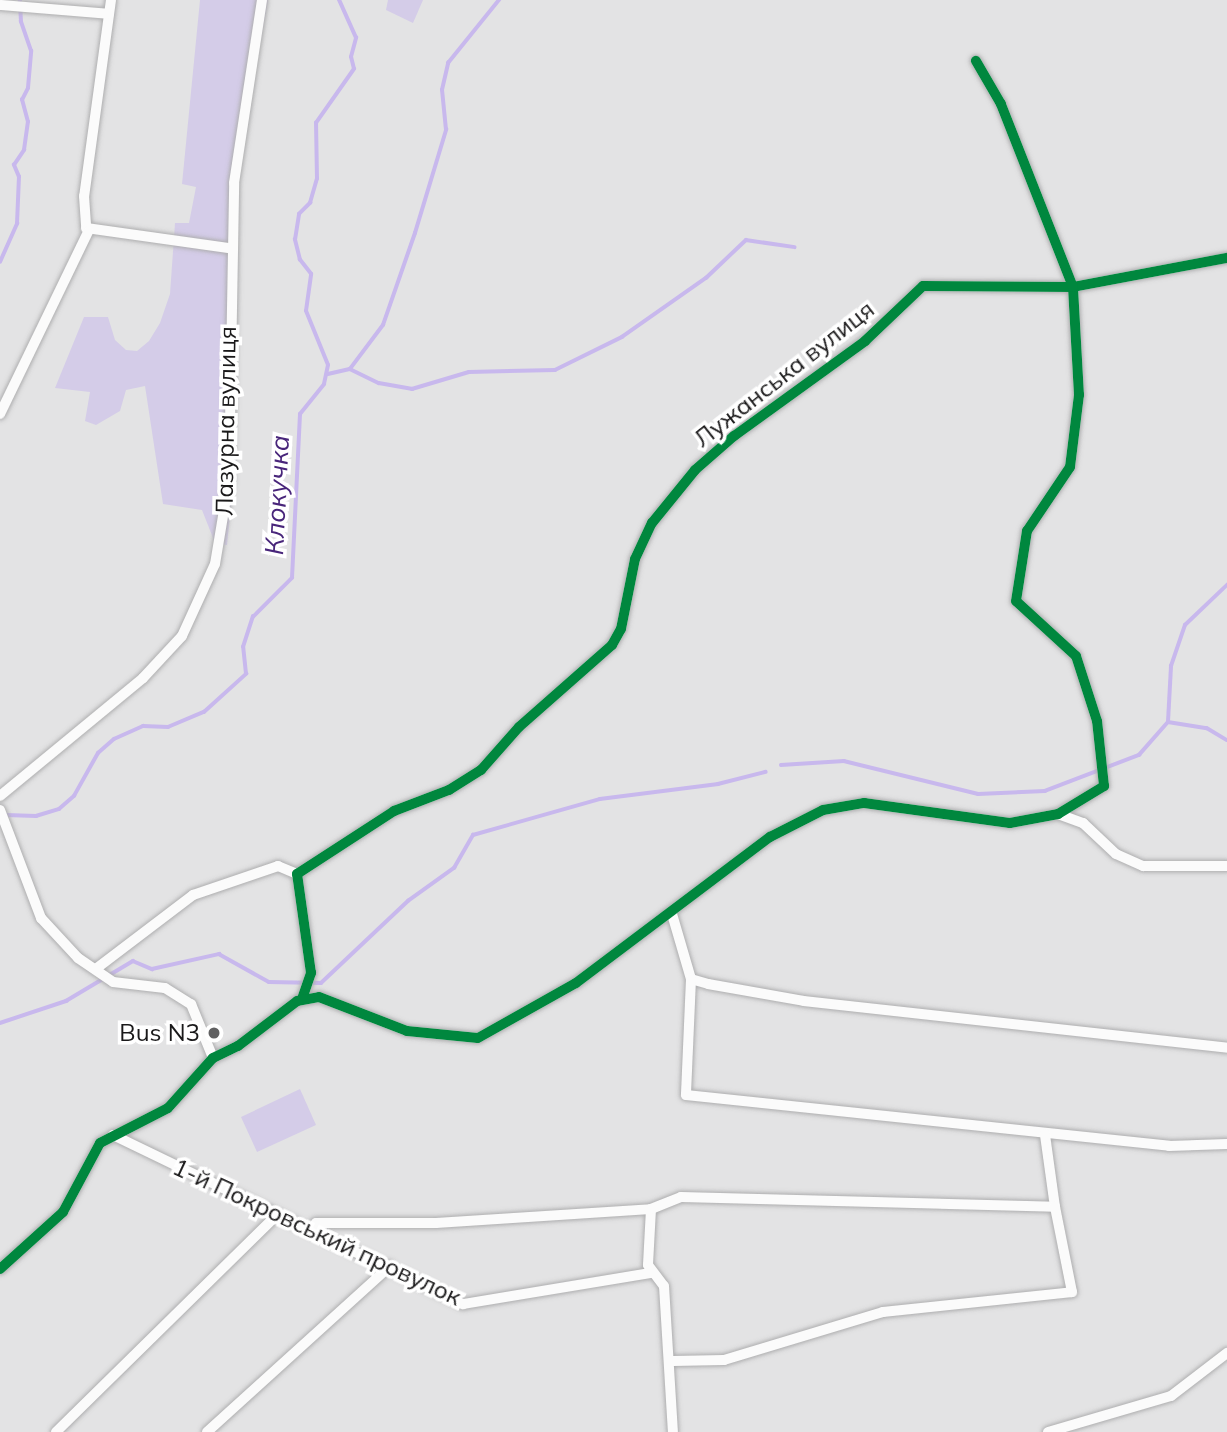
<!DOCTYPE html>
<html>
<head>
<meta charset="utf-8">
<style>
	body { margin:0 }
	#map { position:relative; width:1227px; height:1432px; overflow:hidden; background:#e3e3e4; font-family:Mulish,sans-serif }
	div>[style] { position:absolute }
	.green>* { inset:0; background:#d4cce8 }
	.stream>* { height:3.5px; margin:-1.75px; padding:0 1.75px; transform-origin:1.75px; border-radius:1.75px; background:#c8b8ed }
	.roads { filter:drop-shadow(0 0 2px #aeaeaf) drop-shadow(0 0 2px #aeaeaf) }
	.minor>* { height:10px; margin:-5px; padding:0 5px; transform-origin:5px; border-radius:5px; background:#fbfbfb }
	.cycleway>* { height:10px; margin:-5px; padding:0 5px; transform-origin:5px; border-radius:5px; background:#00873e }
	.dots>* { width:19px; height:19px; translate:-50% -50%; box-sizing:border-box; border:4px solid #fff; border-radius:50% }
	span { translate:-50% -50%; white-space:nowrap; text-align:center; line-height:1.15; -webkit-text-stroke:7px #fff; paint-order:stroke }
	.street-label { font-size:24px; color:#1a191a }
	.poi-label { font-size:24px; color:#1a191a }
	.right { translate:-100% -50%; text-align:right }
	.water-label { font-size:26px; color:#48257a; font-style:italic }
</style>
</head>
<body>
<div id="map">
	<div class="green">
		<div style="clip-path:polygon(200px 0,268px 0,235px 188px,235px 465px,227px 545px,215px 543px,202px 510px,163px 504px,145px 386px,126px 390px,120px 411px,96px 425px,85px 421px,90px 392px,55px 388px,84px 317px,108px 317px,115px 340px,126px 350px,137px 351px,149px 341px,160px 323px,170px 294px,175px 223px,189px 223px,196px 187px,182px 184px)"></div>
		<div style="clip-path:polygon(388px 0,423px 0,413px 23px,386px 10px)"></div>
		<div style="clip-path:polygon(300px 1089px,316px 1125px,257px 1152px,241px 1117px)"></div>
	</div>
	<div class="stream">
		<div style="left:0;top:262px;width:42px;rotate:-65.9deg"></div>
		<div style="left:17px;top:224px;width:47px;rotate:-87.6deg"></div>
		<div style="left:19px;top:177px;width:13px;rotate:-113deg"></div>
		<div style="left:14px;top:165px;width:18px;rotate:-56deg"></div>
		<div style="left:24px;top:150px;width:28px;rotate:-82deg"></div>
		<div style="left:28px;top:122px;width:23px;rotate:-105deg"></div>
		<div style="left:22px;top:100px;width:13px;rotate:-63deg"></div>
		<div style="left:28px;top:88px;width:37px;rotate:-85deg"></div>
		<div style="left:31px;top:51px;width:31px;rotate:-109deg"></div>
		<div style="left:21px;top:22px;width:22px;rotate:-93deg"></div>
		<div style="left:350px;top:369px;width:55px;rotate:-53.1deg"></div>
		<div style="left:383px;top:325px;width:97px;rotate:-70.8deg"></div>
		<div style="left:415px;top:233px;width:108px;rotate:-73.2deg"></div>
		<div style="left:446px;top:130px;width:40px;rotate:-95.7deg"></div>
		<div style="left:442px;top:90px;width:28px;rotate:-77deg"></div>
		<div style="left:448px;top:63px;width:81px;rotate:-51deg"></div>
		<div style="left:328px;top:374px;width:23px;rotate:-13deg"></div>
		<div style="left:350px;top:369px;width:32px;rotate:26deg"></div>
		<div style="left:379px;top:383px;width:34px;rotate:10deg"></div>
		<div style="left:412px;top:389px;width:59px;rotate:-16.6deg"></div>
		<div style="left:469px;top:372px;width:86px;rotate:-1.3deg"></div>
		<div style="left:555px;top:370px;width:75px;rotate:-26.2deg"></div>
		<div style="left:622px;top:337px;width:103px;rotate:-35.1deg"></div>
		<div style="left:706px;top:278px;width:55px;rotate:-43.5deg"></div>
		<div style="left:746px;top:240px;width:49px;rotate:8.3deg"></div>
		<div style="left:1168px;top:722px;width:39px;rotate:9deg"></div>
		<div style="left:1207px;top:728px;width:23px;rotate:31deg"></div>
		<div style="left:781px;top:765px;width:63px;rotate:-3.6deg"></div>
		<div style="left:844px;top:761px;width:138px;rotate:13.8deg"></div>
		<div style="left:978px;top:794px;width:67px;rotate:-2.6deg"></div>
		<div style="left:1045px;top:791px;width:101px;rotate:-21deg"></div>
		<div style="left:1139px;top:755px;width:44px;rotate:-48.7deg"></div>
		<div style="left:1168px;top:722px;width:56px;rotate:-86.9deg"></div>
		<div style="left:1171px;top:666px;width:43px;rotate:-71.1deg"></div>
		<div style="left:1185px;top:625px;width:58px;rotate:-43.6deg"></div>
		<div style="left:6px;top:815px;width:30px;rotate:2deg"></div>
		<div style="left:36px;top:816px;width:24px;rotate:-17deg"></div>
		<div style="left:59px;top:809px;width:20px;rotate:-41deg"></div>
		<div style="left:74px;top:796px;width:49px;rotate:-60.8deg"></div>
		<div style="left:98px;top:753px;width:21px;rotate:-41deg"></div>
		<div style="left:114px;top:739px;width:32px;rotate:-24deg"></div>
		<div style="left:143px;top:726px;width:25px;rotate:2deg"></div>
		<div style="left:168px;top:727px;width:39px;rotate:-23deg"></div>
		<div style="left:204px;top:712px;width:57px;rotate:-42.1deg"></div>
		<div style="left:246px;top:674px;width:27px;rotate:-96deg"></div>
		<div style="left:243px;top:647px;width:32px;rotate:-72deg"></div>
		<div style="left:253px;top:617px;width:55px;rotate:-45deg"></div>
		<div style="left:292px;top:578px;width:164px;rotate:-87.2deg"></div>
		<div style="left:300px;top:414px;width:38px;rotate:-51deg"></div>
		<div style="left:324px;top:384px;width:19px;rotate:-78deg"></div>
		<div style="left:328px;top:365px;width:58px;rotate:-112.2deg"></div>
		<div style="left:306px;top:311px;width:37px;rotate:-82deg"></div>
		<div style="left:311px;top:274px;width:18px;rotate:-128deg"></div>
		<div style="left:300px;top:260px;width:21px;rotate:-104deg"></div>
		<div style="left:295px;top:240px;width:26px;rotate:-81deg"></div>
		<div style="left:299px;top:214px;width:16px;rotate:-45deg"></div>
		<div style="left:310px;top:203px;width:25px;rotate:-74deg"></div>
		<div style="left:317px;top:179px;width:56px;rotate:-91deg"></div>
		<div style="left:316px;top:123px;width:66px;rotate:-54.9deg"></div>
		<div style="left:354px;top:69px;width:12px;rotate:-104deg"></div>
		<div style="left:351px;top:57px;width:20px;rotate:-75deg"></div>
		<div style="left:356px;top:38px;width:42px;rotate:-114.1deg"></div>
		<div style="left:0;top:1023px;width:70px;rotate:-18.4deg"></div>
		<div style="left:66px;top:1001px;width:78px;rotate:-30.8deg"></div>
		<div style="left:133px;top:961px;width:21px;rotate:23deg"></div>
		<div style="left:152px;top:969px;width:69px;rotate:-12.6deg"></div>
		<div style="left:219px;top:954px;width:57px;rotate:29.2deg"></div>
		<div style="left:269px;top:982px;width:52px;rotate:1.1deg"></div>
		<div style="left:321px;top:983px;width:120px;rotate:-43.3deg"></div>
		<div style="left:408px;top:901px;width:57px;rotate:-35.7deg"></div>
		<div style="left:454px;top:868px;width:38px;rotate:-60deg"></div>
		<div style="left:473px;top:835px;width:132px;rotate:-15.8deg"></div>
		<div style="left:600px;top:799px;width:119px;rotate:-7.2deg"></div>
		<div style="left:718px;top:784px;width:49px;rotate:-14.3deg"></div>
	</div>
	<div class="roads">
		<div class="minor">
			<div style="left:111px;top:0;width:198px;rotate:97.8deg"></div>
			<div style="left:84px;top:196px;width:32px;rotate:86deg"></div>
			<div style="left:86px;top:228px;width:144px;rotate:8deg"></div>
			<div style="left:0;top:5px;width:109px;rotate:4.7deg"></div>
			<div style="left:0;top:414px;width:202px;rotate:-64.2deg"></div>
			<div style="left:0;top:796px;width:185px;rotate:-39.5deg"></div>
			<div style="left:143px;top:678px;width:57px;rotate:-47.1deg"></div>
			<div style="left:182px;top:636px;width:79px;rotate:-65.4deg"></div>
			<div style="left:215px;top:564px;width:85px;rotate:-80.5deg"></div>
			<div style="left:229px;top:480px;width:297px;rotate:-89deg"></div>
			<div style="left:234px;top:183px;width:185px;rotate:-81.3deg"></div>
			<div style="left:0;top:810px;width:116px;rotate:69.2deg"></div>
			<div style="left:41px;top:918px;width:54px;rotate:47.2deg"></div>
			<div style="left:78px;top:958px;width:42px;rotate:34.4deg"></div>
			<div style="left:113px;top:982px;width:52px;rotate:6.6deg"></div>
			<div style="left:165px;top:988px;width:31px;rotate:32deg"></div>
			<div style="left:191px;top:1004px;width:58px;rotate:67.8deg"></div>
			<div style="left:1058px;top:814px;width:27px;rotate:20deg"></div>
			<div style="left:1083px;top:823px;width:45px;rotate:43.2deg"></div>
			<div style="left:1116px;top:854px;width:30px;rotate:24deg"></div>
			<div style="left:1143px;top:866px;width:84px"></div>
			<div style="left:672px;top:914px;width:68px;rotate:73.7deg"></div>
			<div style="left:691px;top:979px;width:18px;rotate:16deg"></div>
			<div style="left:708px;top:984px;width:97px;rotate:10deg"></div>
			<div style="left:804px;top:1001px;width:426px;rotate:6.3deg"></div>
			<div style="left:97px;top:968px;width:121px;rotate:-37.2deg"></div>
			<div style="left:193px;top:895px;width:90px;rotate:-18.8deg"></div>
			<div style="left:278px;top:866px;width:21px;rotate:23deg"></div>
			<div style="left:691px;top:979px;width:116px;rotate:92.5deg"></div>
			<div style="left:686px;top:1095px;width:486px;rotate:6deg"></div>
			<div style="left:1169px;top:1146px;width:58px;rotate:-2deg"></div>
			<div style="left:302px;top:999px;width:28px;rotate:-71deg"></div>
			<div style="left:311px;top:973px;width:100px;rotate:-98deg"></div>
			<div style="left:297px;top:874px;width:116px;rotate:-33deg"></div>
			<div style="left:394px;top:811px;width:59px;rotate:-20.9deg"></div>
			<div style="left:449px;top:790px;width:38px;rotate:-32deg"></div>
			<div style="left:481px;top:770px;width:57px;rotate:-48.5deg"></div>
			<div style="left:519px;top:727px;width:124px;rotate:-41.4deg"></div>
			<div style="left:612px;top:645px;width:18px;rotate:-61deg"></div>
			<div style="left:621px;top:629px;width:71px;rotate:-78.7deg"></div>
			<div style="left:635px;top:559px;width:40px;rotate:-65deg"></div>
			<div style="left:652px;top:523px;width:68px;rotate:-50.9deg"></div>
			<div style="left:695px;top:470px;width:52px;rotate:-41.1deg"></div>
			<div style="left:734px;top:436px;width:162px;rotate:-35.9deg"></div>
			<div style="left:865px;top:341px;width:80px;rotate:-43.5deg"></div>
			<div style="left:923px;top:286px;width:150px;rotate:0.4deg"></div>
			<div style="left:1073px;top:287px;width:157px;rotate:-10.7deg"></div>
			<div style="left:113px;top:1135px;width:389px;rotate:25.8deg"></div>
			<div style="left:463px;top:1304px;width:191px;rotate:-9.4deg"></div>
			<div style="left:651px;top:1209px;width:56px;rotate:93.1deg"></div>
			<div style="left:648px;top:1265px;width:26px;rotate:53deg"></div>
			<div style="left:664px;top:1286px;width:146px;rotate:86.5deg"></div>
			<div style="left:312px;top:1228px;width:6px;rotate:-51deg"></div>
			<div style="left:316px;top:1223px;width:120px"></div>
			<div style="left:436px;top:1223px;width:215px;rotate:-3.7deg"></div>
			<div style="left:651px;top:1209px;width:32px;rotate:-22deg"></div>
			<div style="left:681px;top:1197px;width:374px;rotate:1.5deg"></div>
			<div style="left:1055px;top:1207px;width:73px;rotate:-97.9deg"></div>
			<div style="left:0;top:1269px;width:85px;rotate:-42.1deg"></div>
			<div style="left:63px;top:1212px;width:78px;rotate:-61.8deg"></div>
			<div style="left:100px;top:1143px;width:76px;rotate:-27.2deg"></div>
			<div style="left:168px;top:1108px;width:67px;rotate:-48deg"></div>
			<div style="left:213px;top:1058px;width:28px;rotate:-26deg"></div>
			<div style="left:238px;top:1046px;width:74px;rotate:-37.3deg"></div>
			<div style="left:297px;top:1001px;width:22px;rotate:-10deg"></div>
			<div style="left:319px;top:997px;width:94px;rotate:21.1deg"></div>
			<div style="left:407px;top:1031px;width:71px;rotate:5.6deg"></div>
			<div style="left:478px;top:1038px;width:112px;rotate:-29.3deg"></div>
			<div style="left:576px;top:983px;width:243px;rotate:-37deg"></div>
			<div style="left:770px;top:837px;width:59px;rotate:-27deg"></div>
			<div style="left:823px;top:810px;width:42px;rotate:-9.7deg"></div>
			<div style="left:864px;top:803px;width:147px;rotate:7.8deg"></div>
			<div style="left:1010px;top:823px;width:49px;rotate:-10.6deg"></div>
			<div style="left:1058px;top:814px;width:54px;rotate:-31.3deg"></div>
			<div style="left:1104px;top:786px;width:65px;rotate:-96.1deg"></div>
			<div style="left:1097px;top:721px;width:68px;rotate:-107.9deg"></div>
			<div style="left:1076px;top:656px;width:81px;rotate:-137.5deg"></div>
			<div style="left:1016px;top:601px;width:71px;rotate:-81.1deg"></div>
			<div style="left:1027px;top:531px;width:77px;rotate:-56.1deg"></div>
			<div style="left:1070px;top:467px;width:73px;rotate:-82.9deg"></div>
			<div style="left:1079px;top:395px;width:108px;rotate:-93.2deg"></div>
			<div style="left:1073px;top:287px;width:197px;rotate:-111.5deg"></div>
			<div style="left:1001px;top:104px;width:50px;rotate:-120.2deg"></div>
			<div style="left:673px;top:1361px;width:51px;rotate:-1.1deg"></div>
			<div style="left:724px;top:1360px;width:166px;rotate:-16.8deg"></div>
			<div style="left:883px;top:1312px;width:190px;rotate:-6deg"></div>
			<div style="left:1072px;top:1292px;width:87px;rotate:-101.3deg"></div>
			<div style="left:56px;top:1432px;width:308px;rotate:-44.5deg"></div>
			<div style="left:207px;top:1432px;width:247px;rotate:-42.2deg"></div>
			<div style="left:1048px;top:1432px;width:128px;rotate:-16.3deg"></div>
			<div style="left:1171px;top:1396px;width:71px;rotate:-37.5deg"></div>
		</div>
	</div>
	<div class="cycleway">
		<div style="left:302px;top:999px;width:28px;rotate:-71deg"></div>
		<div style="left:311px;top:973px;width:100px;rotate:-98deg"></div>
		<div style="left:297px;top:874px;width:116px;rotate:-33deg"></div>
		<div style="left:394px;top:811px;width:59px;rotate:-20.9deg"></div>
		<div style="left:449px;top:790px;width:38px;rotate:-32deg"></div>
		<div style="left:481px;top:770px;width:57px;rotate:-48.5deg"></div>
		<div style="left:519px;top:727px;width:124px;rotate:-41.4deg"></div>
		<div style="left:612px;top:645px;width:18px;rotate:-61deg"></div>
		<div style="left:621px;top:629px;width:71px;rotate:-78.7deg"></div>
		<div style="left:635px;top:559px;width:40px;rotate:-65deg"></div>
		<div style="left:652px;top:523px;width:68px;rotate:-50.9deg"></div>
		<div style="left:695px;top:470px;width:52px;rotate:-41.1deg"></div>
		<div style="left:734px;top:436px;width:162px;rotate:-35.9deg"></div>
		<div style="left:865px;top:341px;width:80px;rotate:-43.5deg"></div>
		<div style="left:923px;top:286px;width:150px;rotate:0.4deg"></div>
		<div style="left:1073px;top:287px;width:157px;rotate:-10.7deg"></div>
		<div style="left:0;top:1269px;width:85px;rotate:-42.1deg"></div>
		<div style="left:63px;top:1212px;width:78px;rotate:-61.8deg"></div>
		<div style="left:100px;top:1143px;width:76px;rotate:-27.2deg"></div>
		<div style="left:168px;top:1108px;width:67px;rotate:-48deg"></div>
		<div style="left:213px;top:1058px;width:28px;rotate:-26deg"></div>
		<div style="left:238px;top:1046px;width:74px;rotate:-37.3deg"></div>
		<div style="left:297px;top:1001px;width:22px;rotate:-10deg"></div>
		<div style="left:319px;top:997px;width:94px;rotate:21.1deg"></div>
		<div style="left:407px;top:1031px;width:71px;rotate:5.6deg"></div>
		<div style="left:478px;top:1038px;width:112px;rotate:-29.3deg"></div>
		<div style="left:576px;top:983px;width:243px;rotate:-37deg"></div>
		<div style="left:770px;top:837px;width:59px;rotate:-27deg"></div>
		<div style="left:823px;top:810px;width:42px;rotate:-9.7deg"></div>
		<div style="left:864px;top:803px;width:147px;rotate:7.8deg"></div>
		<div style="left:1010px;top:823px;width:49px;rotate:-10.6deg"></div>
		<div style="left:1058px;top:814px;width:54px;rotate:-31.3deg"></div>
		<div style="left:1104px;top:786px;width:65px;rotate:-96.1deg"></div>
		<div style="left:1097px;top:721px;width:68px;rotate:-107.9deg"></div>
		<div style="left:1076px;top:656px;width:81px;rotate:-137.5deg"></div>
		<div style="left:1016px;top:601px;width:71px;rotate:-81.1deg"></div>
		<div style="left:1027px;top:531px;width:77px;rotate:-56.1deg"></div>
		<div style="left:1070px;top:467px;width:73px;rotate:-82.9deg"></div>
		<div style="left:1079px;top:395px;width:108px;rotate:-93.2deg"></div>
		<div style="left:1073px;top:287px;width:197px;rotate:-111.5deg"></div>
		<div style="left:1001px;top:104px;width:50px;rotate:-120.2deg"></div>
	</div>
	<div class="dots">
		<div style="left:214px;top:1033px;background:#606061"></div>
	</div>
	<div class="street-label">
		<span style="left:784px;top:374px;rotate:-38deg">Лужанська вулиця</span>
		<span style="left:226px;top:421px;rotate:-89deg">Лазурна вулиця</span>
		<span style="left:317px;top:1232px;rotate:25deg">1-й Покровський провулок</span>
	</div>
	<div class="poi-label">
		<span class="right" style="left:200px;top:1033px">Bus N3</span>
	</div>
	<div class="water-label">
		<span style="left:277px;top:495px;rotate:-87deg">Клокучка</span>
	</div>
</div>
</body>
</html>
